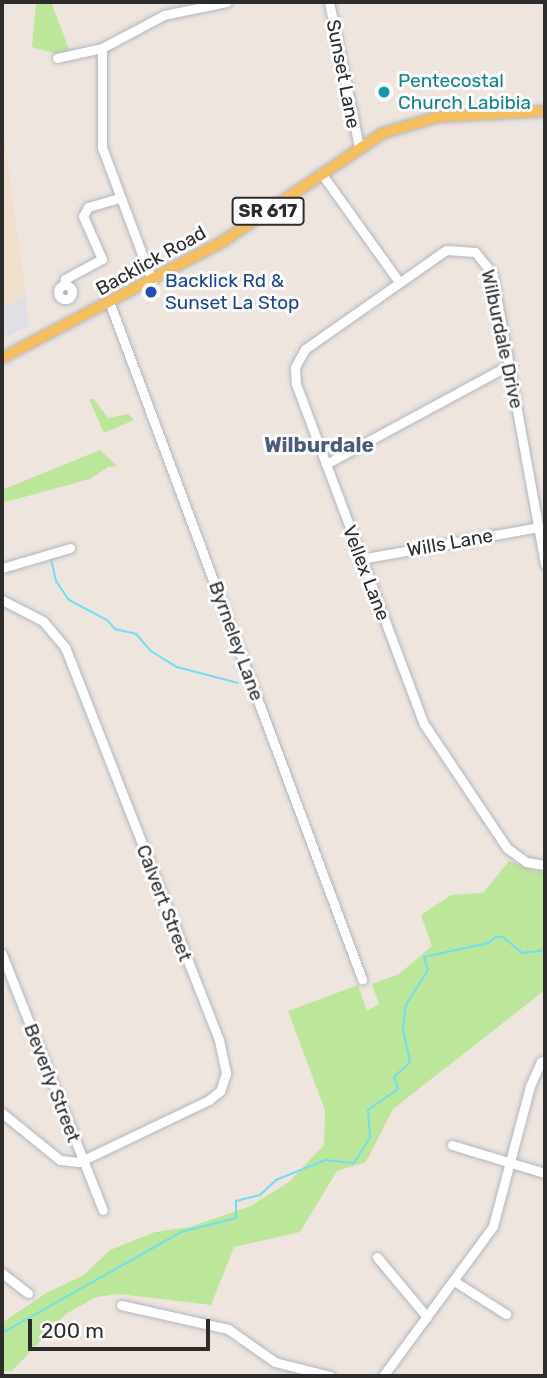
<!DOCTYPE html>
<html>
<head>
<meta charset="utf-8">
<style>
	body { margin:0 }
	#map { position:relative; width:547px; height:1378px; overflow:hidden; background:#eee5de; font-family:Rubik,sans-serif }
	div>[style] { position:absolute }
	.industrial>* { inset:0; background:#e0dfe6 }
	.education>* { inset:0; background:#f0e0cd }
	.green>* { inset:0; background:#bce699 }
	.stream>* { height:2px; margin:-1px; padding:0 1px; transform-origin:1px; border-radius:1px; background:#6fdff2 }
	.roads { filter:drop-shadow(0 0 2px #b2b6c0) drop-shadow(0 0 2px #b2b6c0) }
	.minor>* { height:9px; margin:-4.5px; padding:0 4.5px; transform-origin:4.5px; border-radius:4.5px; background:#fff }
	.minor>.ring { margin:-4.5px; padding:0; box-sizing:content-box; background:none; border:9px solid #fff; border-radius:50% }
	.major>* { height:10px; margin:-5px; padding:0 5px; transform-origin:5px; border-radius:5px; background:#f4bf5c }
	.dots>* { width:19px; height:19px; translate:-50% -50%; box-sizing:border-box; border:4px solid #fff; border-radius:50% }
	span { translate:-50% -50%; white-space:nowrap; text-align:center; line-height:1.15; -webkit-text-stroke:6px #fff; paint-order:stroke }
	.shield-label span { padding:2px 5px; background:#fff; border:2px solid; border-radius:5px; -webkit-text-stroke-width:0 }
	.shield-label { font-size:18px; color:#2c2c2c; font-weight:700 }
	.street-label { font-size:19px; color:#2c2c2c }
	.culture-label { font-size:19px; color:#0d838f }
	.left { translate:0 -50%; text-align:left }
	.transit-label { font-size:19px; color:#164399 }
	.neighbourhood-label { font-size:21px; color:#4b5a7e; font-weight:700 }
	.frame { position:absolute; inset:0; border:4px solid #2c2c2c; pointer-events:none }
	.scale { position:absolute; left:28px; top:1319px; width:182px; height:32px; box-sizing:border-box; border:4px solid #2c2c2c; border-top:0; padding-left:9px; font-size:21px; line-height:24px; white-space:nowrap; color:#2c2c2c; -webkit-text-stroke:5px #fff; paint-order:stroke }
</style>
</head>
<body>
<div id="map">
	<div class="industrial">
		<div style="clip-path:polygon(26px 296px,29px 326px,8px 336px,2px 332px,2px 307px)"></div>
	</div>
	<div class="education">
		<div style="clip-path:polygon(2px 121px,26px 296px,2px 307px)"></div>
	</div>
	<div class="green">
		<div style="clip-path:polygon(36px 2px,51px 2px,70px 52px,57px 54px,32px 47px)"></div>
		<div style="clip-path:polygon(89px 399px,94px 399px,108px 418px,128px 414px,134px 420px,104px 433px)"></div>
		<div style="clip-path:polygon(100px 450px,117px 466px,108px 467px,90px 479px,2px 503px,2px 490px)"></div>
		<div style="clip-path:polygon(509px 861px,534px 871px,545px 870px,545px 990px,393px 1109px,366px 1162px,337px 1171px,300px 1232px,234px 1247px,211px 1305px,119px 1294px,96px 1297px,66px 1314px,12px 1371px,2px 1371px,2px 1323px,46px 1293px,84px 1275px,110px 1250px,155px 1232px,190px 1227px,251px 1206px,289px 1182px,324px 1145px,325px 1110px,288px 1011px,358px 985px,367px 1011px,379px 1004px,372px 984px,399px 974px,432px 946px,421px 915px,451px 895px,483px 893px)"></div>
	</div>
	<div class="stream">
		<div style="left:51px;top:559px;width:23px;rotate:77deg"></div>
		<div style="left:56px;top:581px;width:23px;rotate:56deg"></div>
		<div style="left:69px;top:600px;width:43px;rotate:27.8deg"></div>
		<div style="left:107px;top:620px;width:12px;rotate:48deg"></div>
		<div style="left:115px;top:629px;width:22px;rotate:13deg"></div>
		<div style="left:136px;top:634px;width:23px;rotate:49deg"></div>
		<div style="left:151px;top:651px;width:31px;rotate:32deg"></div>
		<div style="left:177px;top:667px;width:63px;rotate:14.7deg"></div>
		<div style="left:2px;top:1333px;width:206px;rotate:-29.4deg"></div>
		<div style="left:181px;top:1232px;width:57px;rotate:-14.3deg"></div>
		<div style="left:236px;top:1218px;width:17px;rotate:-90deg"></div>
		<div style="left:236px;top:1201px;width:25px;rotate:-14deg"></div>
		<div style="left:260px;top:1195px;width:22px;rotate:-43deg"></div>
		<div style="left:276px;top:1180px;width:53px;rotate:-22.2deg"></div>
		<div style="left:325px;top:1160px;width:29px;rotate:6deg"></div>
		<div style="left:354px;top:1163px;width:31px;rotate:-58deg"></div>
		<div style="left:370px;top:1137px;width:27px;rotate:-94deg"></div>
		<div style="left:368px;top:1110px;width:37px;rotate:-35deg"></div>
		<div style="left:398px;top:1089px;width:13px;rotate:-108deg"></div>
		<div style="left:394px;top:1077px;width:22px;rotate:-43deg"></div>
		<div style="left:410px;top:1062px;width:35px;rotate:-102deg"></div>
		<div style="left:403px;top:1028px;width:23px;rotate:-83deg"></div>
		<div style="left:406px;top:1005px;width:41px;rotate:-57.8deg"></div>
		<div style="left:428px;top:970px;width:14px;rotate:-107deg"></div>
		<div style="left:424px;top:957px;width:66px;rotate:-12.2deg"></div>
		<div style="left:489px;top:943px;width:9px;rotate:-41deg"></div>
		<div style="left:496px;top:937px;width:7px"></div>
		<div style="left:503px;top:937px;width:25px;rotate:40deg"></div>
		<div style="left:522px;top:953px;width:23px;rotate:-7deg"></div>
	</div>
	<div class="roads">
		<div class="minor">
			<div style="left:329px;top:2px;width:148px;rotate:78.3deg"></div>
			<div style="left:57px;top:58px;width:46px;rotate:-12.5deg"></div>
			<div style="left:321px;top:173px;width:134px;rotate:54.4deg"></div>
			<div style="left:152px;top:281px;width:143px;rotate:-110.5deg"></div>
			<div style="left:102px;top:147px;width:99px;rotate:-90deg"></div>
			<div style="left:102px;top:48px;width:70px;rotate:-28deg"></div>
			<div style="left:164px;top:15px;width:64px;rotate:-11.7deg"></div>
			<div style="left:64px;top:285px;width:6px;rotate:-81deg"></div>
			<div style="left:65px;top:279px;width:42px;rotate:-28.4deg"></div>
			<div style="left:102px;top:259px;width:47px;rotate:-113.8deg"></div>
			<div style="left:83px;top:216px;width:10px;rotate:-61deg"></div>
			<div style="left:88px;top:207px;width:33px;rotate:-16deg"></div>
			<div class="ring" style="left:58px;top:285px;width:5px;height:5px"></div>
			<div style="left:110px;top:304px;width:721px;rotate:69.53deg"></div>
			<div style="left:326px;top:464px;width:208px;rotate:-28.4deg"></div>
			<div style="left:361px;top:559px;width:180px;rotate:-10.2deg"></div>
			<div style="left:545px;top:564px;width:296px;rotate:-100.3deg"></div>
			<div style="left:492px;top:273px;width:27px;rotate:-129deg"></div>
			<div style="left:475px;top:252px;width:29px;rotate:-176deg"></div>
			<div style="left:446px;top:250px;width:172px;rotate:144.9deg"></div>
			<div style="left:305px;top:349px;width:21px;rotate:119deg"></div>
			<div style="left:295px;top:367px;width:17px;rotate:87deg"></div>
			<div style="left:296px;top:384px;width:363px;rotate:69.4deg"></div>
			<div style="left:424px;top:724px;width:149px;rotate:56.2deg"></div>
			<div style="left:507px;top:848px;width:24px;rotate:36deg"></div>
			<div style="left:526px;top:862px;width:19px;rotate:9deg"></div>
			<div style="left:2px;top:568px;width:71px;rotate:-16.4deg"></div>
			<div style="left:2px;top:600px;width:46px;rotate:27.1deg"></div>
			<div style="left:43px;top:621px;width:34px;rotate:50deg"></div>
			<div style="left:65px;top:647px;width:422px;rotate:68.6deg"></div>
			<div style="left:219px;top:1040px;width:34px;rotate:78deg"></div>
			<div style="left:226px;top:1073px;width:19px;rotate:108deg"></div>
			<div style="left:220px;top:1091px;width:14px;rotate:141deg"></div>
			<div style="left:209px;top:1100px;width:144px;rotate:154.5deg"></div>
			<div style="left:79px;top:1162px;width:19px;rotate:-174deg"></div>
			<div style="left:60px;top:1160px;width:75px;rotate:-141deg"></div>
			<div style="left:2px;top:954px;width:275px;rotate:68.5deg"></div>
			<div style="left:452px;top:1145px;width:97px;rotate:16.8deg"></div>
			<div style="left:377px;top:1257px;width:78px;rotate:50.2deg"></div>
			<div style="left:2px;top:1273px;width:33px;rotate:38deg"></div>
			<div style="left:454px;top:1281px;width:62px;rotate:32.4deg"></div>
			<div style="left:121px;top:1305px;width:110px;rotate:12.6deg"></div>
			<div style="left:228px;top:1329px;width:57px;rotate:35.1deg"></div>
			<div style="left:275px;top:1362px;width:57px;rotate:14.3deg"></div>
			<div style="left:383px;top:1376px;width:186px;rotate:-53.7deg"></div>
			<div style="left:493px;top:1226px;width:145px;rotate:-75.2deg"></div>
			<div style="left:530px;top:1086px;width:27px;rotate:-66deg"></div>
		</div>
		<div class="major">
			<div style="left:2px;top:358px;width:249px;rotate:-27.8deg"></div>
			<div style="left:222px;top:242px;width:194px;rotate:-34.1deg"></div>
			<div style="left:383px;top:133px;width:56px;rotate:-16.5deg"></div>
			<div style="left:437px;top:117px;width:108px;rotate:-3.2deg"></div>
		</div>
	</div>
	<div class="dots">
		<div style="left:384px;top:92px;background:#0f9aa8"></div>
		<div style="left:151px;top:292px;background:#1a4fb4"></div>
	</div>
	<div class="shield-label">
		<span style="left:268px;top:211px">SR 617</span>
	</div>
	<div class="street-label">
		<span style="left:343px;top:74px;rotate:79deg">Sunset Lane</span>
		<span style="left:151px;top:261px;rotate:-29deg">Backlick Road</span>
		<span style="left:502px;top:339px;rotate:78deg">Wilburdale Drive</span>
		<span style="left:450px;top:543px;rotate:-10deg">Wills Lane</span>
		<span style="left:366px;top:573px;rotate:69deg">Vellex Lane</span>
		<span style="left:236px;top:641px;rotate:70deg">Byrneley Lane</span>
		<span style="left:164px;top:903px;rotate:69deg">Calvert Street</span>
		<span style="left:52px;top:1083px;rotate:69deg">Beverly Street</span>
	</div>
	<div class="culture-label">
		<span class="left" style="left:398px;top:92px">Pentecostal<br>Church Labibia</span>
	</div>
	<div class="transit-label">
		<span class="left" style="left:165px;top:292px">Backlick Rd &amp;<br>Sunset La Stop</span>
	</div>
	<div class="neighbourhood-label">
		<span style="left:319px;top:445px">Wilburdale</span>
	</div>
	<div class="frame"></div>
	<div class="scale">200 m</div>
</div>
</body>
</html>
